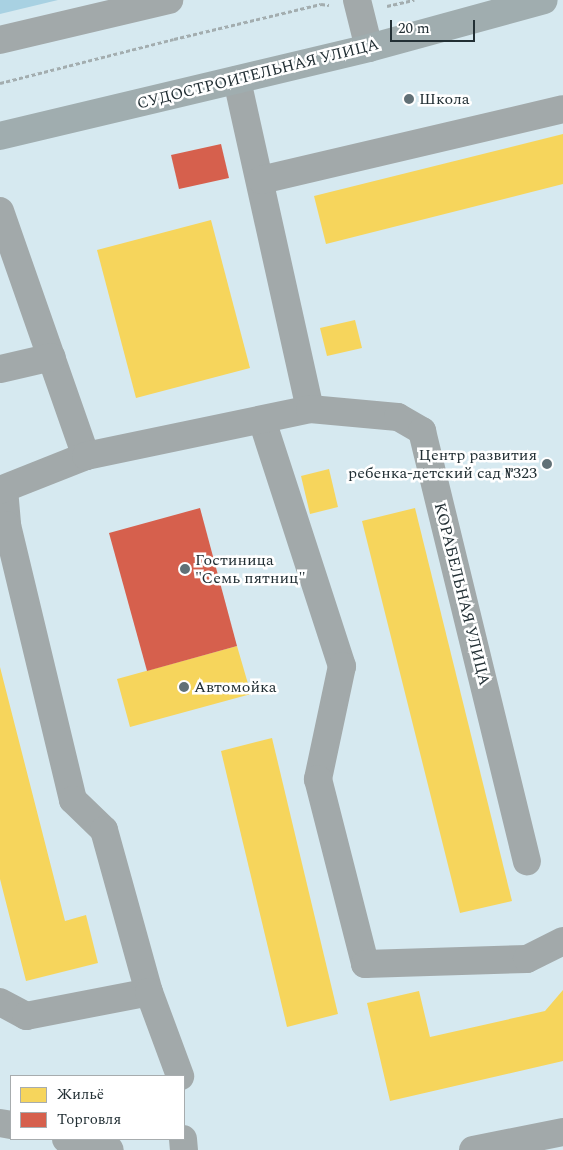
<!DOCTYPE html>
<html>
<head>
<meta charset="utf-8">
<style>
	body { margin:0 }
	#map { position:relative; width:563px; height:1150px; overflow:hidden; background:#d6e9f0; font-family:Spectral,serif }
	div>[style] { position:absolute }
	.green>* { inset:0; background:#a8d1e2 }
	.homes>* { inset:0; background:#f6d55c }
	.shops>* { inset:0; background:#d6604d }
	.path>* { height:3px; margin-top:-1.5px; transform-origin:0; background:repeating-linear-gradient(90deg,#a3adaf 0 4px,transparent 0 6.5px) }
	.minor>* { height:28px; margin:-14px; padding:0 14px; transform-origin:14px; border-radius:14px; background:#a2a9aa }
	.major>* { height:28px; margin:-14px; padding:0 14px; transform-origin:14px; border-radius:14px; background:#a0adaf }
	.dots>* { width:14px; height:14px; translate:-50% -50%; box-sizing:border-box; border:2px solid #fff; border-radius:50% }
	span { translate:-50% -50%; white-space:nowrap; text-align:center; line-height:1.15; -webkit-text-stroke:5px #fff; paint-order:stroke }
	.street-label { font-size:16px; color:#222f34 }
	.poi-label { font-size:16px; color:#222f34 }
	.left { translate:0 -50%; text-align:left }
	.right { translate:-100% -50%; text-align:right }
	.legend { position:absolute; left:10px; top:1075px; width:175px; height:65px; box-sizing:border-box; background:#fff; border:1px solid #a7acae; margin:0; padding:6px 9px; list-style:none; font-size:15px; color:#222f34 }
	.legend li { display:flex; align-items:center; gap:10px; height:25px }
	.legend b { width:25px; border:1px solid #a7acae }
	.scale { position:absolute; left:390px; top:20px; width:85px; height:22px; box-sizing:border-box; border:2px solid #222f34; border-top:0; padding-left:6px; font-size:15px; line-height:18px; white-space:nowrap; color:#222f34; -webkit-text-stroke:4px #fff; paint-order:stroke }
</style>
</head>
<body>
<div id="map">
	<div class="green">
		<div style="clip-path:polygon(0 0,58px 0,0 14px)"></div>
	</div>
	<div class="homes">
		<div style="clip-path:polygon(563px 134px,563px 184px,326px 244px,314px 196px)"></div>
		<div style="clip-path:polygon(211px 220px,250px 368px,136px 398px,97px 250px)"></div>
		<div style="clip-path:polygon(355px 320px,362px 348px,327px 356px,320px 328px)"></div>
		<div style="clip-path:polygon(329px 469px,338px 507px,310px 514px,301px 476px)"></div>
		<div style="clip-path:polygon(415px 508px,512px 901px,460px 913px,362px 521px)"></div>
		<div style="clip-path:polygon(237px 646px,251px 694px,130px 727px,117px 679px)"></div>
		<div style="clip-path:polygon(0 667px,65px 921px,86px 915px,98px 963px,26px 981px,0 879px)"></div>
		<div style="clip-path:polygon(272px 738px,338px 1014px,287px 1027px,221px 751px)"></div>
		<div style="clip-path:polygon(563px 990px,563px 1061px,390px 1101px,367px 1003px,419px 991px,430px 1037px,545px 1011px)"></div>
	</div>
	<div class="shops">
		<div style="clip-path:polygon(221px 144px,229px 178px,179px 189px,171px 155px)"></div>
		<div style="clip-path:polygon(200px 508px,237px 646px,147px 671px,109px 533px)"></div>
	</div>
	<div class="path">
		<div style="left:387px;top:6px;width:28px;rotate:-13deg"></div>
		<div style="left:0;top:83px;width:179px;rotate:-14.2deg"></div>
		<div style="left:174px;top:39px;width:151px;rotate:-13.4deg"></div>
		<div style="left:321px;top:4px;width:8px;rotate:7deg"></div>
	</div>
	<div class="minor">
		<div style="left:357px;top:0;width:49px;rotate:76deg"></div>
		<div style="left:0;top:40px;width:174px;rotate:-13.3deg"></div>
		<div style="left:237px;top:80px;width:337px;rotate:77.5deg"></div>
		<div style="left:261px;top:180px;width:310px;rotate:-13.2deg"></div>
		<div style="left:0;top:211px;width:260px;rotate:70.7deg"></div>
		<div style="left:0;top:369px;width:53px;rotate:-13deg"></div>
		<div style="left:262px;top:420px;width:259px;rotate:72deg"></div>
		<div style="left:342px;top:666px;width:116px;rotate:102deg"></div>
		<div style="left:318px;top:779px;width:191px;rotate:75.7deg"></div>
		<div style="left:365px;top:964px;width:162px;rotate:-1.8deg"></div>
		<div style="left:527px;top:959px;width:40px;rotate:-26.6deg"></div>
		<div style="left:4px;top:489px;width:36px;rotate:85deg"></div>
		<div style="left:7px;top:525px;width:283px;rotate:76.5deg"></div>
		<div style="left:73px;top:800px;width:43px;rotate:44.1deg"></div>
		<div style="left:104px;top:830px;width:168px;rotate:74.5deg"></div>
		<div style="left:0;top:490px;width:92px;rotate:-21.6deg"></div>
		<div style="left:86px;top:456px;width:229px;rotate:-11.8deg"></div>
		<div style="left:310px;top:409px;width:88px;rotate:5.2deg"></div>
		<div style="left:398px;top:417px;width:28px;rotate:30deg"></div>
		<div style="left:422px;top:431px;width:443px;rotate:76.3deg"></div>
		<div style="left:0;top:1002px;width:30px;rotate:28deg"></div>
		<div style="left:26px;top:1016px;width:125px;rotate:-11deg"></div>
		<div style="left:149px;top:992px;width:90px;rotate:69.7deg"></div>
		<div style="left:0;top:1123px;width:11px;rotate:10deg"></div>
		<div style="left:66px;top:1139px;width:45px;rotate:14deg"></div>
		<div style="left:183px;top:1139px;width:11px;rotate:85deg"></div>
		<div style="left:473px;top:1150px;width:92px;rotate:-11.3deg"></div>
	</div>
	<div class="major">
		<div style="left:0;top:136px;width:379px;rotate:-13.4deg"></div>
		<div style="left:369px;top:48px;width:181px;rotate:-15.3deg"></div>
	</div>
	<div class="dots">
		<div style="left:409px;top:99px;background:#617076"></div>
		<div style="left:547px;top:464px;background:#617076"></div>
		<div style="left:185px;top:569px;background:#617076"></div>
		<div style="left:184px;top:687px;background:#617076"></div>
	</div>
	<div class="street-label">
		<span style="left:258px;top:74px;rotate:-14deg">СУДОСТРОИТЕЛЬНАЯ УЛИЦА</span>
		<span style="left:462px;top:594px;rotate:76deg">КОРАБЕЛЬНАЯ УЛИЦА</span>
	</div>
	<div class="poi-label">
		<span class="left" style="left:419px;top:99px">Школа</span>
		<span class="right" style="left:537px;top:464px">Центр развития<br>ребенка-детский сад №323</span>
		<span class="left" style="left:195px;top:569px">Гостиница<br>"Семь пятниц"</span>
		<span class="left" style="left:194px;top:687px">Автомойка</span>
	</div>
	<ul class="legend">
	<li><b style="height:14px;background:#f6d55c"></b>Жильё</li>
	<li><b style="height:14px;background:#d6604d"></b>Торговля</li>
	</ul>
	<div class="scale">20 m</div>
</div>
</body>
</html>
